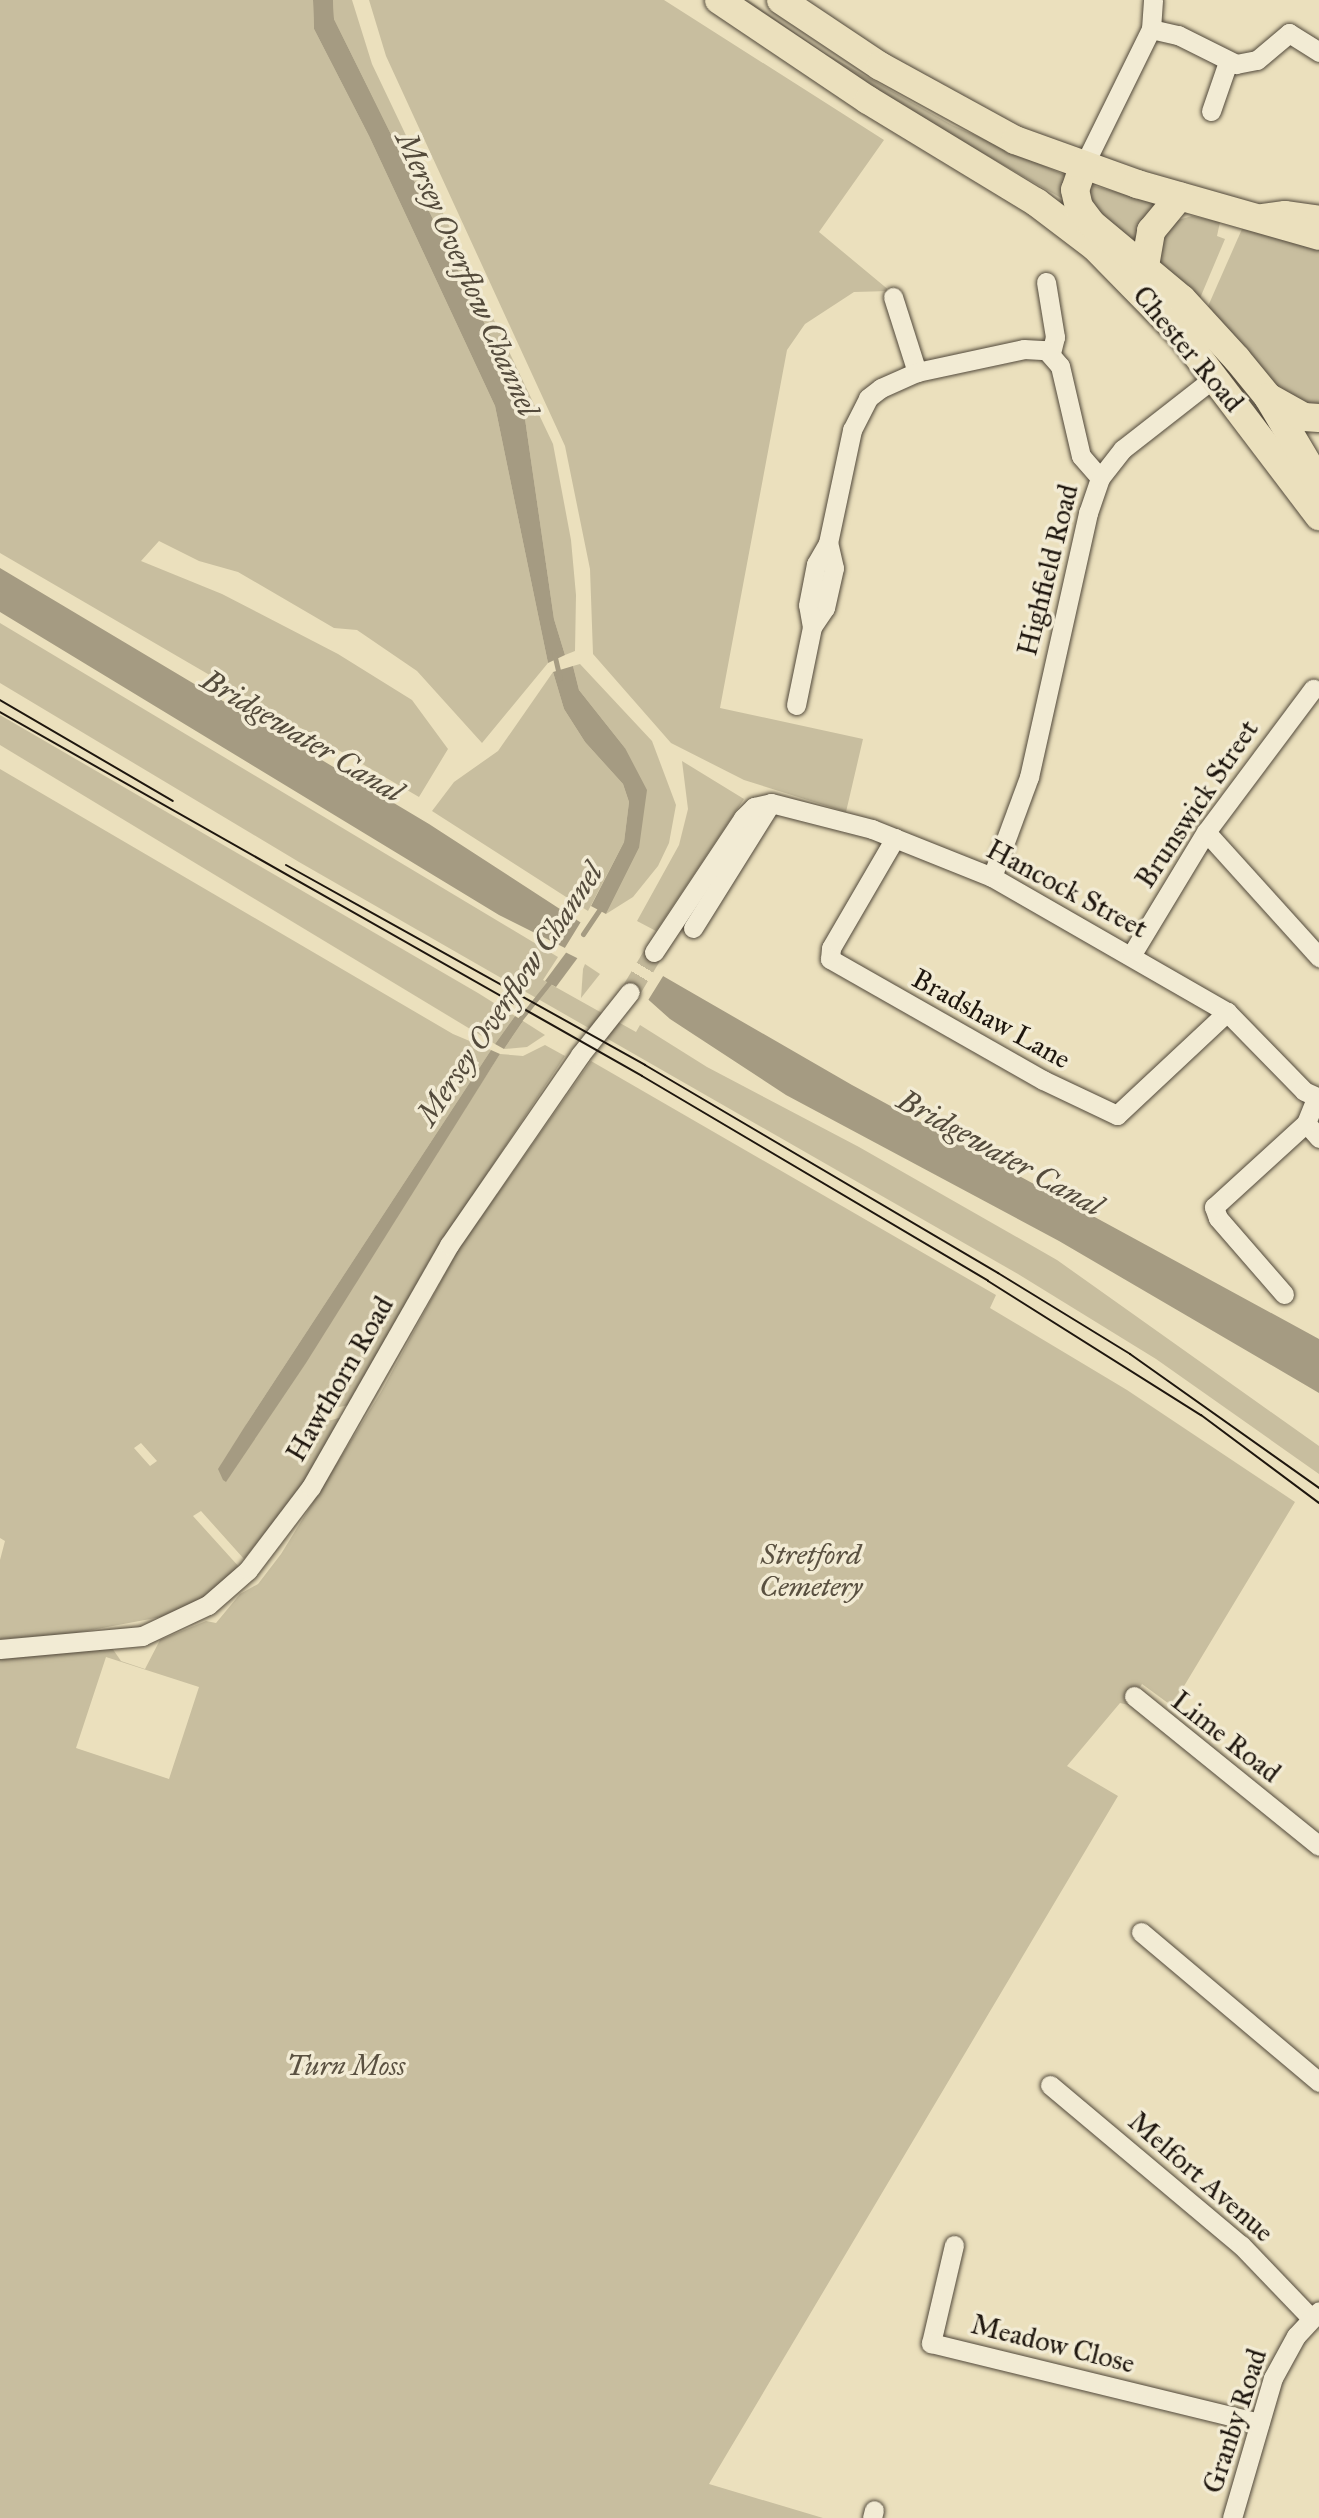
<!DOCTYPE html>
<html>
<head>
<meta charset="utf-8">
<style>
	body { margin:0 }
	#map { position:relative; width:1319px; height:2518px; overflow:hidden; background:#ebe0bd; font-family:"IM FELL Great Primer",serif }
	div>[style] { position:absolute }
	.green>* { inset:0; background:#c8be9f }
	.water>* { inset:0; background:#a59b82 }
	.pier>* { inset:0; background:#ebe0bd }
	.stream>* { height:5px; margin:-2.5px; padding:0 2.5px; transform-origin:2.5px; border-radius:2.5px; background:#a59b82 }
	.minor-tunnel>* { height:19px; margin-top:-9.5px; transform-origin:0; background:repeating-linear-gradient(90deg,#c2b89a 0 19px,transparent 0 29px) }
	.roads { filter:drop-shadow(0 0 2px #51483a) drop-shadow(0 0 2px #51483a) }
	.minor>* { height:19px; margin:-9.5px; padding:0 9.5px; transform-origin:9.5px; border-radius:9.5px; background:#f2ebd4 }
	.major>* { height:24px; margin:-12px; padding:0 12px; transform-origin:12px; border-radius:12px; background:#ebe0bd }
	.highway>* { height:28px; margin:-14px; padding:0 14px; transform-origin:14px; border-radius:14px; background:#ebe0bd }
	.tram>* { height:2px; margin:-1px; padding:0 1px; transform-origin:1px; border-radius:1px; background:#1e160e }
	span { translate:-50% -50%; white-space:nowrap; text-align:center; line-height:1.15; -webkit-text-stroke:7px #f2ebd4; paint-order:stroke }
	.street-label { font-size:28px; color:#1e160e }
	.park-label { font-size:28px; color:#5a5141; font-style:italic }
	.water-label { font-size:30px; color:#544b3c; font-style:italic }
</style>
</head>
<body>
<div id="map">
	<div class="green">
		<div style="clip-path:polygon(0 0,313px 0,314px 29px,369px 136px,495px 406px,548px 663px,482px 743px,417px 671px,357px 630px,334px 628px,238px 572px,199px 561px,159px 541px,141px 561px,222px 594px,338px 654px,412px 700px,448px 749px,419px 797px,0 553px)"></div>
		<div style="clip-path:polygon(333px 0,352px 0,372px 64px,553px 444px,571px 540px,576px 595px,575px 651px,565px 655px,554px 619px,524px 412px,515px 385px,334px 19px)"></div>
		<div style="clip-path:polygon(369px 0,664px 0,884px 140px,819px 232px,890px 291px,854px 292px,805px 324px,787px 350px,720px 708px,863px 739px,846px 812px,744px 780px,671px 743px,593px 654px,590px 569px,565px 446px,386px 56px)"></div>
		<div style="clip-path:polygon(738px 0,748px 0,823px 52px,952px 125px,1067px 176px,1063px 199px,877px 93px)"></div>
		<div style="clip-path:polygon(1084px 183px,1156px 203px,1133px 245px,1087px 206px)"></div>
		<div style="clip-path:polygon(1192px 216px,1220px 222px,1217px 236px,1225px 239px,1198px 303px,1166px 275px,1157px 259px,1159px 244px,1178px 220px)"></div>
		<div style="clip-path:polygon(1242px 229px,1319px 245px,1319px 409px,1292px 403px,1205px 313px)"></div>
		<div style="clip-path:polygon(0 623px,558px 957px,543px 980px,636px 1032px,640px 1025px,707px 1067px,859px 1147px,1057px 1260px,1319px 1446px,1319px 1474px,1156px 1359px,1018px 1274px,299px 862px,0 683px)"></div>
		<div style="clip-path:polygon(580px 664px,652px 741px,676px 805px,669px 843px,658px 866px,633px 897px,606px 914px,639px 848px,625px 748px,579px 690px,573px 666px)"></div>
		<div style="clip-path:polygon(553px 672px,564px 709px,585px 742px,623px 784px,629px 802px,624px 842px,588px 911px,432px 811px,454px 782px,498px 751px)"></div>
		<div style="clip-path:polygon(0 715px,478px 993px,515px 1016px,495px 1044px,0 745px)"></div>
		<div style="clip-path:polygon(682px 761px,744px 799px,656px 931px,637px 921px,679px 845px,688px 809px)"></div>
		<div style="clip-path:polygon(evenodd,0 769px,453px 1034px,491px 1050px,247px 1423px,226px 1481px,500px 1054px,523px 1056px,545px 1045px,565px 1056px,429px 1261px,349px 1405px,315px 1412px,304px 1428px,342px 1417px,298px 1492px,244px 1559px,201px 1511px,193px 1516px,240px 1568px,201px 1599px,161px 1617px,70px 1634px,0 1639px,0 1560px,5px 1541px,0 1538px,0 769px,141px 1443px,157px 1461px,150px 1466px,134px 1448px,141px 1443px)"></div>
		<div style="clip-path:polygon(585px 964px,600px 974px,581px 998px,583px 969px)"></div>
		<div style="clip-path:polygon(523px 1021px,545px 1035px,527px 1047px,504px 1049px)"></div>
		<div style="clip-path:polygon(evenodd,591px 1061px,996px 1295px,990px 1308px,1127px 1390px,1295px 1502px,1172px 1706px,1142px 1684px,1129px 1705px,1120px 1703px,1067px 1766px,1118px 1796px,709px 2484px,823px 2518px,0 2518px,0 1654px,110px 1645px,121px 1661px,145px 1669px,160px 1640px,206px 1621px,216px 1623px,240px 1594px,258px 1584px,281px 1554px,381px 1392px,458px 1250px,591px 1061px,106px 1657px,199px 1687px,169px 1779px,76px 1748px,106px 1657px)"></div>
	</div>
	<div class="water">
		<div style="clip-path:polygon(313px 0,333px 0,334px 19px,515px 385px,524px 412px,554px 619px,565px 655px,548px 663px,495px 406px,369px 136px,314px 29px)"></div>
		<div style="clip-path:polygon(0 568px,429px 824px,663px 976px,852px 1085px,1319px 1339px,1319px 1393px,1059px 1241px,786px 1095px,670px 1019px,623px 977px,499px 915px,0 612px)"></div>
		<div style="clip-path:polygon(573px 666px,579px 690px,625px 748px,647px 790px,639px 848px,606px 914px,591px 906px,624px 842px,629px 802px,623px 784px,585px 742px,564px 709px,553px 672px)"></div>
		<div style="clip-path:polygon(568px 950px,579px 956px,556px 987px,545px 981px)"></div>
		<div style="clip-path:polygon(515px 1016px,523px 1021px,504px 1049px,495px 1044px)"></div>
		<div style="clip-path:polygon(491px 1050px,500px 1054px,306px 1363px,226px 1482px,223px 1480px,218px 1469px,247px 1423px)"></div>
	</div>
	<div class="pier">
		<div style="clip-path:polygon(582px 920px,665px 973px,647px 1002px,621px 980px,563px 951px)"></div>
	</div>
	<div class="stream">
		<div style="left:554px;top:653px;width:26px;rotate:77deg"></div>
		<div style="left:583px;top:934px;width:36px;rotate:-56deg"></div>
		<div style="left:516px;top:1024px;width:58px;rotate:-51.3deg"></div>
	</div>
	<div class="minor-tunnel">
		<div style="left:630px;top:992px;width:47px;rotate:-59deg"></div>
	</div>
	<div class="roads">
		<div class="minor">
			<div style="left:1151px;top:29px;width:28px;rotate:13deg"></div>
			<div style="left:1178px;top:35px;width:65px;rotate:26.6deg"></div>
			<div style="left:1236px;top:64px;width:21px;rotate:-11deg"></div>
			<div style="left:1257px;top:60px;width:42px;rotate:-40.2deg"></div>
			<div style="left:1289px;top:33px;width:36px;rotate:32deg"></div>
			<div style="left:1211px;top:111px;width:52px;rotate:-70.9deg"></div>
			<div style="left:1083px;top:167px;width:154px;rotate:-63.8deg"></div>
			<div style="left:1151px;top:29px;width:29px;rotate:-86deg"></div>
			<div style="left:1046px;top:282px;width:56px;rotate:80.7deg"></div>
			<div style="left:1055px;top:337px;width:16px;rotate:104deg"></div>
			<div style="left:893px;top:297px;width:79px;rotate:72.3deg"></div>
			<div style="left:812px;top:627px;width:23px;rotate:-56deg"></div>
			<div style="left:825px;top:608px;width:41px;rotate:-77.3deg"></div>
			<div style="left:834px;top:568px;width:26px;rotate:-103deg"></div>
			<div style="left:796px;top:705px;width:80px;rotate:-78.4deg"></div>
			<div style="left:812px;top:627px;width:22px;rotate:-100deg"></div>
			<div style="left:808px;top:605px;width:42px;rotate:-79deg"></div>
			<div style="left:816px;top:564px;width:24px;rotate:-60deg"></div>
			<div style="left:828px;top:543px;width:116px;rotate:-78deg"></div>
			<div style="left:852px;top:430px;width:36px;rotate:-63deg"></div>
			<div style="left:868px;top:398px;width:16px;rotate:-38deg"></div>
			<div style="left:881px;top:388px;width:39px;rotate:-24deg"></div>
			<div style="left:917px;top:372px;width:109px;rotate:-12.1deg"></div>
			<div style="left:1024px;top:349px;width:22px;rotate:3deg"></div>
			<div style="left:1046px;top:350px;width:21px;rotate:49deg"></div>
			<div style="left:1060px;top:366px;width:92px;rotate:76.9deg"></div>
			<div style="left:1081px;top:456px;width:29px;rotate:49deg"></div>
			<div style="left:1206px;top:832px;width:169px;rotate:47.9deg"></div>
			<div style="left:895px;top:838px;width:127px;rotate:120.2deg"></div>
			<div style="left:831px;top:948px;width:11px;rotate:95deg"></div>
			<div style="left:830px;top:959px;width:245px;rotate:29.6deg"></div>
			<div style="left:1043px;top:1080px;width:82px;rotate:25.3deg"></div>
			<div style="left:1117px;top:1115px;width:151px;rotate:-43.1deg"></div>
			<div style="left:992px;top:877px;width:107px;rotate:-69.7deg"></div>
			<div style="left:1029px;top:777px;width:271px;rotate:-77.4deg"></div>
			<div style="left:1088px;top:513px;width:37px;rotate:-71deg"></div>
			<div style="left:1100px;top:478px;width:37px;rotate:-52deg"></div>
			<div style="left:1123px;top:449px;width:115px;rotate:-38deg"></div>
			<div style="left:693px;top:928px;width:147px;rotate:-58deg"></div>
			<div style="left:654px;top:952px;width:161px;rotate:-56.4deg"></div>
			<div style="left:743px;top:818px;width:16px;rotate:-45deg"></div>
			<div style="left:754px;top:807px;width:17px;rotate:-13deg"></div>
			<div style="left:771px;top:803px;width:104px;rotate:14.4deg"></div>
			<div style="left:872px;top:829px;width:129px;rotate:21.8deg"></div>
			<div style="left:992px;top:877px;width:271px;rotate:29.9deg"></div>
			<div style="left:1227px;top:1012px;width:110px;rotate:45.7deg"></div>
			<div style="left:1304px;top:1091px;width:17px;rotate:25deg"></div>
			<div style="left:1132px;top:954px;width:143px;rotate:-58.8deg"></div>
			<div style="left:1206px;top:832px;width:179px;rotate:-53.2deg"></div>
			<div style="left:1306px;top:1123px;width:20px;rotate:49deg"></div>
			<div style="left:1284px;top:1294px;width:101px;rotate:-131deg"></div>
			<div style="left:1218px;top:1218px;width:12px;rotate:-110deg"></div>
			<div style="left:1214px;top:1207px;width:125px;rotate:-42.4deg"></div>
			<div style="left:1306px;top:1123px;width:27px;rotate:-68deg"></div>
			<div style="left:0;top:1649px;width:143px;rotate:-5.2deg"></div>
			<div style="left:142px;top:1636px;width:73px;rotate:-25.2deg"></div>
			<div style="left:208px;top:1605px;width:53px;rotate:-41.2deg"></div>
			<div style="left:248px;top:1570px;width:104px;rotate:-52.8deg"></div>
			<div style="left:311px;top:1487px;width:279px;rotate:-60.3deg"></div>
			<div style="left:449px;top:1245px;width:231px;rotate:-55.4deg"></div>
			<div style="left:580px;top:1055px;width:80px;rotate:-51.6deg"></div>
			<div style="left:1134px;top:1696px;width:238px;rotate:39deg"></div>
			<div style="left:1141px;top:1932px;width:233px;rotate:40.1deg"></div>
			<div style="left:1050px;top:2085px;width:249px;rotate:40deg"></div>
			<div style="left:1241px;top:2245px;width:101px;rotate:46.2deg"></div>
			<div style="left:954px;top:2245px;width:101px;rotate:103.2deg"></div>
			<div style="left:931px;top:2343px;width:338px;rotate:13.7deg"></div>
			<div style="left:872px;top:2518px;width:8px;rotate:-76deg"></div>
			<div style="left:1232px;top:2518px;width:146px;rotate:-73.7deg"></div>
			<div style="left:1273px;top:2378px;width:48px;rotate:-61.3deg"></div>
			<div style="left:1296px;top:2336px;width:34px;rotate:-47deg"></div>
		</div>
		<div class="major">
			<div style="left:1263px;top:216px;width:22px;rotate:-8deg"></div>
			<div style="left:1285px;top:213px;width:34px;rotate:8deg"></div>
		</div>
		<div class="highway">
			<div style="left:719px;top:0;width:179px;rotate:33.9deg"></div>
			<div style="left:868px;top:100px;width:197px;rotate:31.3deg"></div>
			<div style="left:1036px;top:202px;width:74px;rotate:37.3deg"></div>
			<div style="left:1095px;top:247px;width:126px;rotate:45.6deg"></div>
			<div style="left:1183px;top:337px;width:225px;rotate:52.8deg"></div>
			<div style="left:781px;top:0;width:119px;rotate:33.7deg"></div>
			<div style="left:880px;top:66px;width:154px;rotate:28.7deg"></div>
			<div style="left:1015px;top:140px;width:130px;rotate:19.8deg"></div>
			<div style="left:1137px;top:184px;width:189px;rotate:15.9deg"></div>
			<div style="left:1083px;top:167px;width:24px;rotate:109deg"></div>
			<div style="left:1075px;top:190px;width:17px;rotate:77deg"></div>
			<div style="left:1079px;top:207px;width:21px;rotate:53deg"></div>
			<div style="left:1092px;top:224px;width:117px;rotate:39.8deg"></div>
			<div style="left:1182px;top:299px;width:81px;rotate:47.5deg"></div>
			<div style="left:1237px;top:359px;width:49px;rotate:50.8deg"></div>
			<div style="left:1268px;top:397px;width:100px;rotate:59.3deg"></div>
			<div style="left:1145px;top:266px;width:36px;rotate:-80deg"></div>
			<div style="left:1151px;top:231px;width:45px;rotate:-50.4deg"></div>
			<div style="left:1268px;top:397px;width:41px;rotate:29.1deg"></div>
			<div style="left:1304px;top:417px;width:15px;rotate:4deg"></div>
		</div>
	</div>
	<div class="tram">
		<div style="left:0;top:700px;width:200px;rotate:30.3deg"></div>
		<div style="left:0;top:712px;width:738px;rotate:29.55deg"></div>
		<div style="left:642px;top:1076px;width:402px;rotate:30.6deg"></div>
		<div style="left:988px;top:1281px;width:252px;rotate:32.2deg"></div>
		<div style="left:1201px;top:1415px;width:147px;rotate:36.7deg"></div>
		<div style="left:286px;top:865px;width:411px;rotate:29.1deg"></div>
		<div style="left:645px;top:1065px;width:410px;rotate:30.5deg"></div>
		<div style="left:998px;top:1273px;width:155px;rotate:31.5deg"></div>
		<div style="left:1130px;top:1354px;width:232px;rotate:35.3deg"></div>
	</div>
	<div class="street-label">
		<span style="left:1188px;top:349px;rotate:50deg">Chester Road</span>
		<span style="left:1048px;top:570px;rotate:-76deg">Highfield Road</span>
		<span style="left:1197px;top:804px;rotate:-56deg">Brunswick Street</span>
		<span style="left:1067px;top:889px;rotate:28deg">Hancock Street</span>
		<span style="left:991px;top:1019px;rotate:29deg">Bradshaw Lane</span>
		<span style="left:340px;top:1379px;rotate:-60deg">Hawthorn Road</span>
		<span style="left:1226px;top:1737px;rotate:38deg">Lime Road</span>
		<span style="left:1201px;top:2177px;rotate:41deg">Melfort Avenue</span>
		<span style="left:1053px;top:2344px;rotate:14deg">Meadow Close</span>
		<span style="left:1235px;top:2421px;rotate:-72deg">Granby Road</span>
	</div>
	<div class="park-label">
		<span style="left:811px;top:1571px">Stretford<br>Cemetery</span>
		<span style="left:346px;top:2066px">Turn Moss</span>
	</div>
	<div class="water-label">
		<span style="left:467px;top:274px;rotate:66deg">Mersey Overflow Channel</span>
		<span style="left:302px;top:736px;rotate:31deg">Bridgewater Canal</span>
		<span style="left:510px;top:994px;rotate:-56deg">Mersey Overflow Channel</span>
		<span style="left:1000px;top:1153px;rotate:29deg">Bridgewater Canal</span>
	</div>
</div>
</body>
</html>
